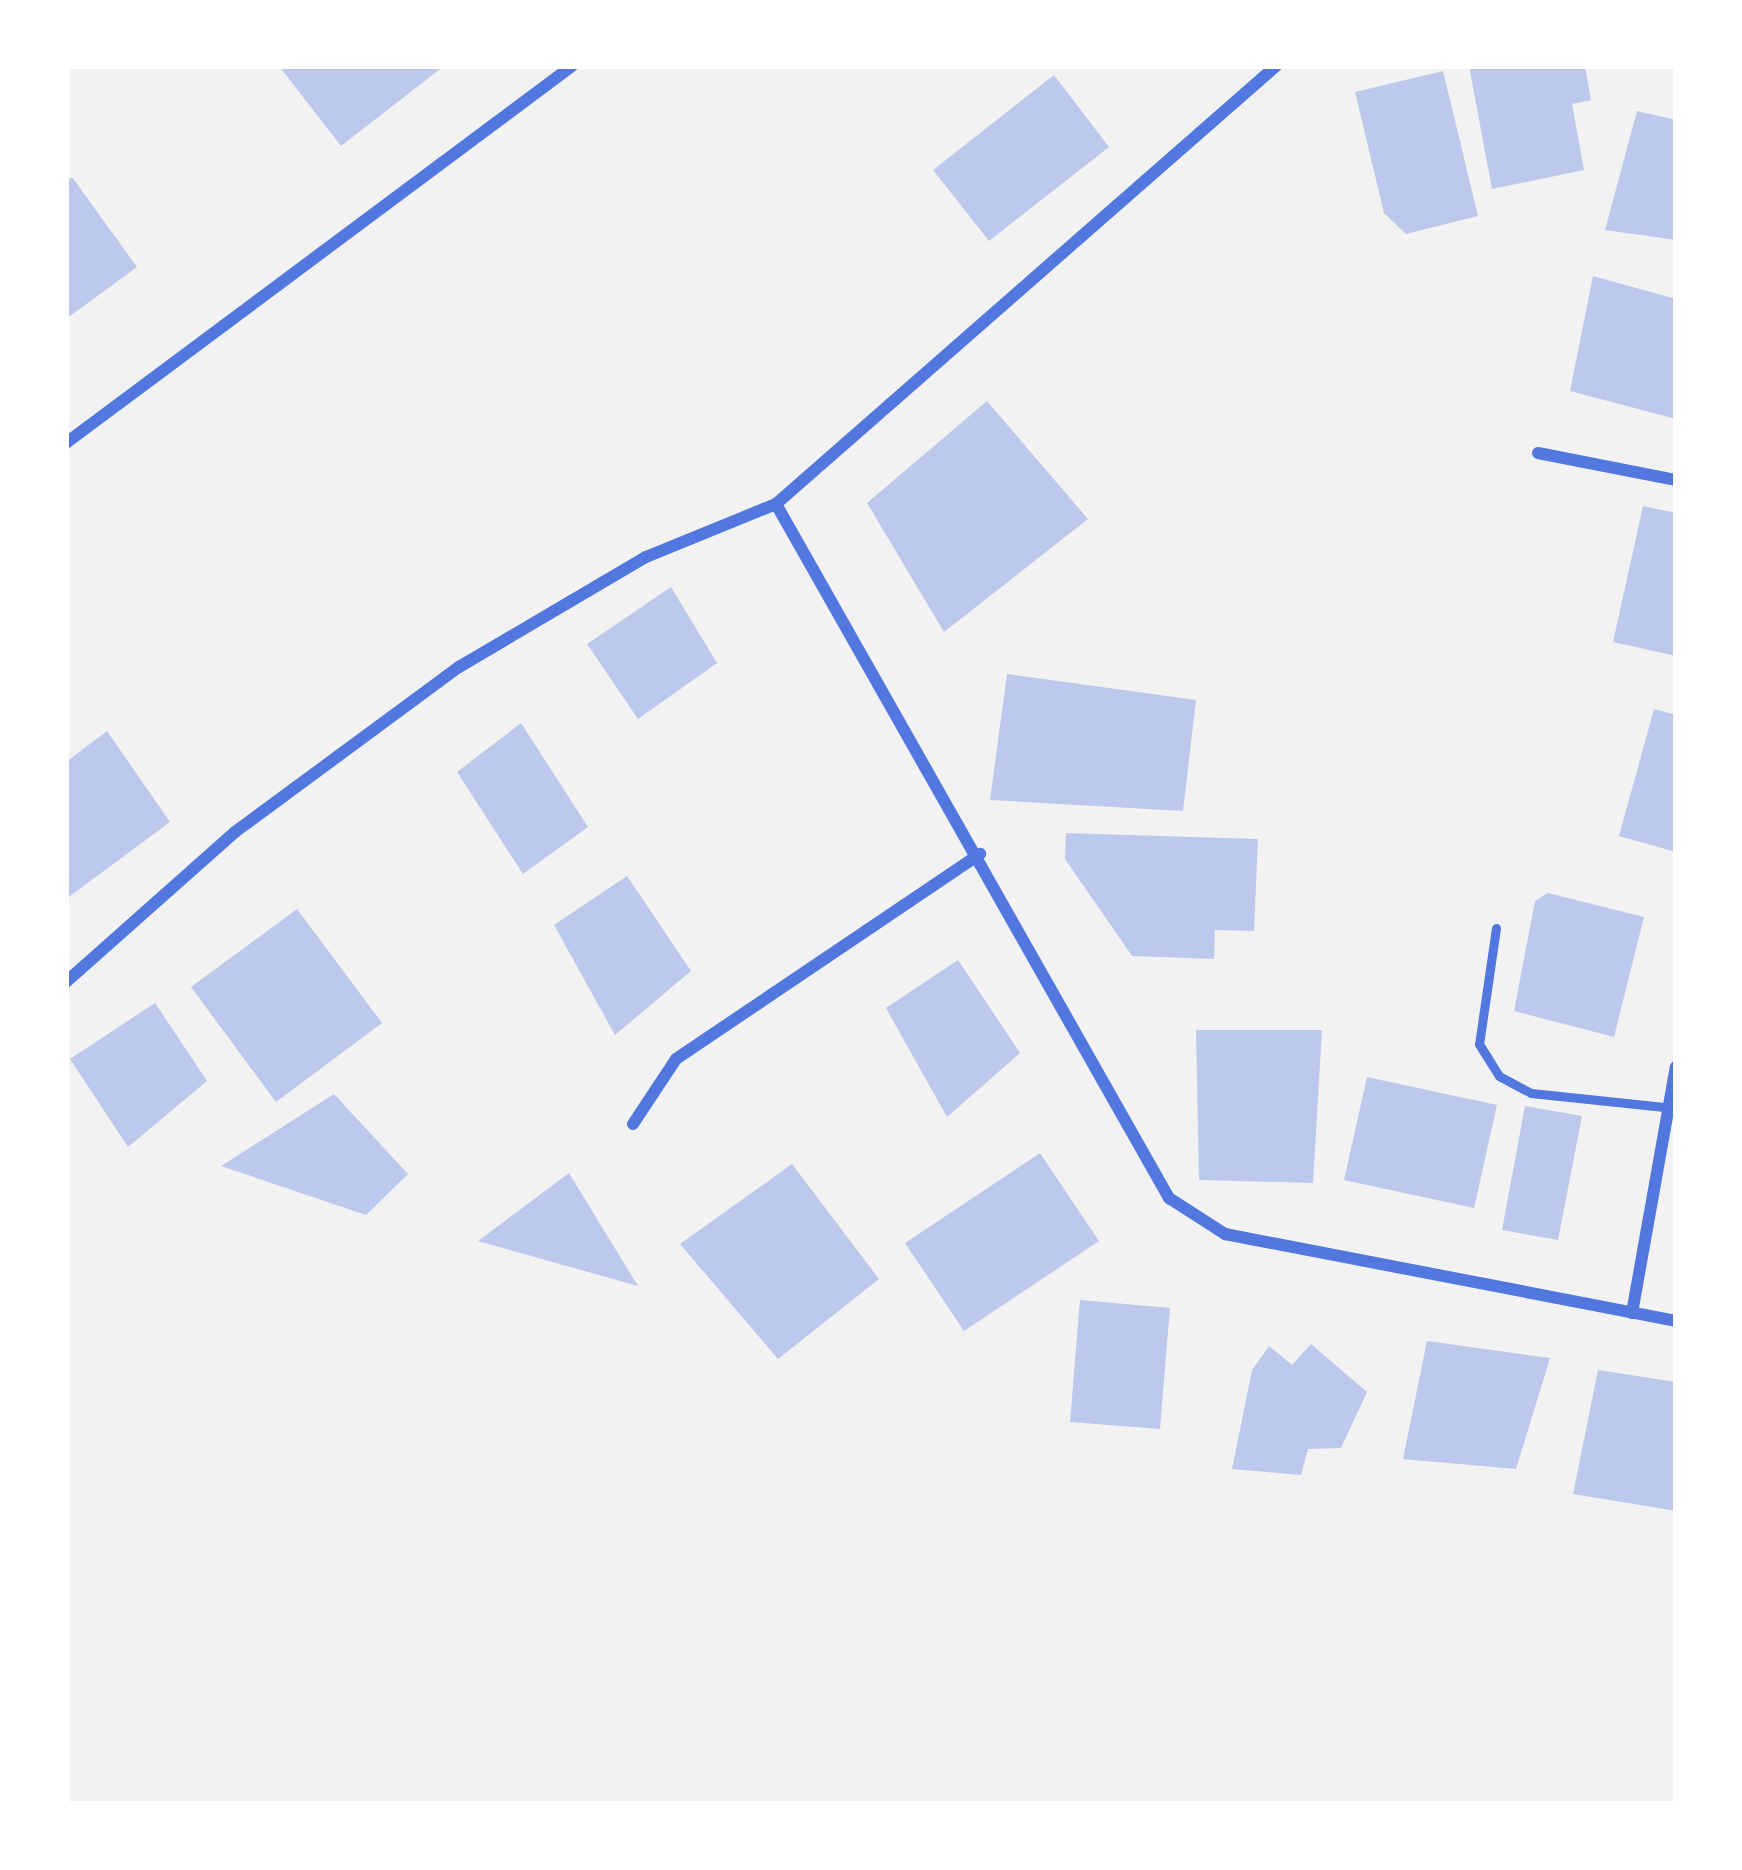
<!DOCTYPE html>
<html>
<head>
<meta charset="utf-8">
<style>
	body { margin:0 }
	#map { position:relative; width:1742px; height:1870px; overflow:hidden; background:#f2f2f2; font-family:Poppins,sans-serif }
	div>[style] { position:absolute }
	.building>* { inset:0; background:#bdc9ec }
	.service>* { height:9px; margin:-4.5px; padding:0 4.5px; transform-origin:4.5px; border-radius:4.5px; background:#5277de }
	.minor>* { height:12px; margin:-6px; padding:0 6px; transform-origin:6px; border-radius:6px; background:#5277de }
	span { translate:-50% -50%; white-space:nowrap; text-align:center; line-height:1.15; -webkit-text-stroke:10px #fff; paint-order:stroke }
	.frame { position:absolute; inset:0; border:69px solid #fff; pointer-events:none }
</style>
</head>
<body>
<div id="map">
	<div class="building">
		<div style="clip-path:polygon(279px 66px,444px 66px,341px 146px)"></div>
		<div style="clip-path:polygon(1469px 66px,1585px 66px,1591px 100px,1572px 104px,1584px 170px,1492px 189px)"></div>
		<div style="clip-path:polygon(1443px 71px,1478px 216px,1406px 234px,1384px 213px,1355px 92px)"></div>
		<div style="clip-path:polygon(1054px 75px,1109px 147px,989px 241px,933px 170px)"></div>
		<div style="clip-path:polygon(1637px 111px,1676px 120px,1676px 240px,1605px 230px)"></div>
		<div style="clip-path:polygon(72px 177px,137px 267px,66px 319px,66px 181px)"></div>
		<div style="clip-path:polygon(1593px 276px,1676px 299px,1676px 419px,1570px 391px)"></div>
		<div style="clip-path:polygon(987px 401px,1088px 519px,944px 632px,867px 503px)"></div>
		<div style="clip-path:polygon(1643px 506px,1676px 513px,1676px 656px,1613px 642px)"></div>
		<div style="clip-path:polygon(671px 587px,717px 663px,638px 719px,587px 644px)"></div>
		<div style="clip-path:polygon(1007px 674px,1196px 700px,1183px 811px,990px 800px)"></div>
		<div style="clip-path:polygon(1654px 709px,1676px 715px,1676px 852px,1619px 836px)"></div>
		<div style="clip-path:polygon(521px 723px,588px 827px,523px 874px,457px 772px)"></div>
		<div style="clip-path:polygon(107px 731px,170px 822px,66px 899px,66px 762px)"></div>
		<div style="clip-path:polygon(1066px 833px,1258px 839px,1254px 931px,1215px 930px,1214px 959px,1132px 956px,1065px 859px)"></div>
		<div style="clip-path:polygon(627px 876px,691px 971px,615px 1035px,554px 925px)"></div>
		<div style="clip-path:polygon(1548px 893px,1644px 917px,1614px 1037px,1514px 1011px,1535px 901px)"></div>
		<div style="clip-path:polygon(297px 909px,382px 1023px,276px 1102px,191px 987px)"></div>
		<div style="clip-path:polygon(958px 960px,1020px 1053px,947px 1117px,886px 1008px)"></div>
		<div style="clip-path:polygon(155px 1003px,207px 1081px,128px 1147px,70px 1059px)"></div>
		<div style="clip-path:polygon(1196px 1030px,1322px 1030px,1313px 1183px,1199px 1180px)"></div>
		<div style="clip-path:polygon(1367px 1077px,1497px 1105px,1474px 1208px,1344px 1180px)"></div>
		<div style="clip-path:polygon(334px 1094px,408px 1174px,366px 1215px,221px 1166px)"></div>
		<div style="clip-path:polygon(1525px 1106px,1582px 1116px,1558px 1240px,1502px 1230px)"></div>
		<div style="clip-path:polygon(1040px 1153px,1099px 1241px,964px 1331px,905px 1243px)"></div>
		<div style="clip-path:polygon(792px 1164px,879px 1279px,778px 1359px,680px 1244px)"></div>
		<div style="clip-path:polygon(569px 1173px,638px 1286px,478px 1241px)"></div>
		<div style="clip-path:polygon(1080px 1300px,1170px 1308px,1160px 1429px,1070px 1422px)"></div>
		<div style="clip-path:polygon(1427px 1341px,1550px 1358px,1516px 1469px,1403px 1459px)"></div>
		<div style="clip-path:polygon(1311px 1344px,1367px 1392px,1341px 1448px,1308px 1449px,1301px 1475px,1232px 1469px,1252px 1370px,1269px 1346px,1292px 1365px)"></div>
		<div style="clip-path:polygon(1598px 1370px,1676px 1382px,1676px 1511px,1573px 1494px)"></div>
	</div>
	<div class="service">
		<div style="left:1496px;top:928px;width:117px;rotate:98.3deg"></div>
		<div style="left:1479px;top:1044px;width:38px;rotate:58deg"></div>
		<div style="left:1499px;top:1076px;width:36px;rotate:28deg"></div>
		<div style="left:1531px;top:1093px;width:134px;rotate:6deg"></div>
	</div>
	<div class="minor">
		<div style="left:66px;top:443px;width:631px;rotate:-36.69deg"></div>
		<div style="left:1538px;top:453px;width:141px;rotate:11.1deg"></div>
		<div style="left:776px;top:504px;width:798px;rotate:60.48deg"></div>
		<div style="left:1169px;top:1198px;width:67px;rotate:32.7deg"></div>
		<div style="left:1225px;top:1234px;width:459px;rotate:10.9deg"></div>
		<div style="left:66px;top:982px;width:226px;rotate:-41.6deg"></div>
		<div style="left:235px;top:832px;width:278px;rotate:-36.4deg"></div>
		<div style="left:459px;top:667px;width:217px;rotate:-30.5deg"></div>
		<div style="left:646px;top:557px;width:140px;rotate:-22.2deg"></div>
		<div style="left:776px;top:504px;width:665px;rotate:-41.22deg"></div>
		<div style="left:633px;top:1124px;width:78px;rotate:-56.5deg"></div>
		<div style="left:676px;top:1059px;width:367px;rotate:-34deg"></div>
		<div style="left:1632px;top:1313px;width:250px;rotate:-79.9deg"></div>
	</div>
	<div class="frame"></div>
</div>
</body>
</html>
